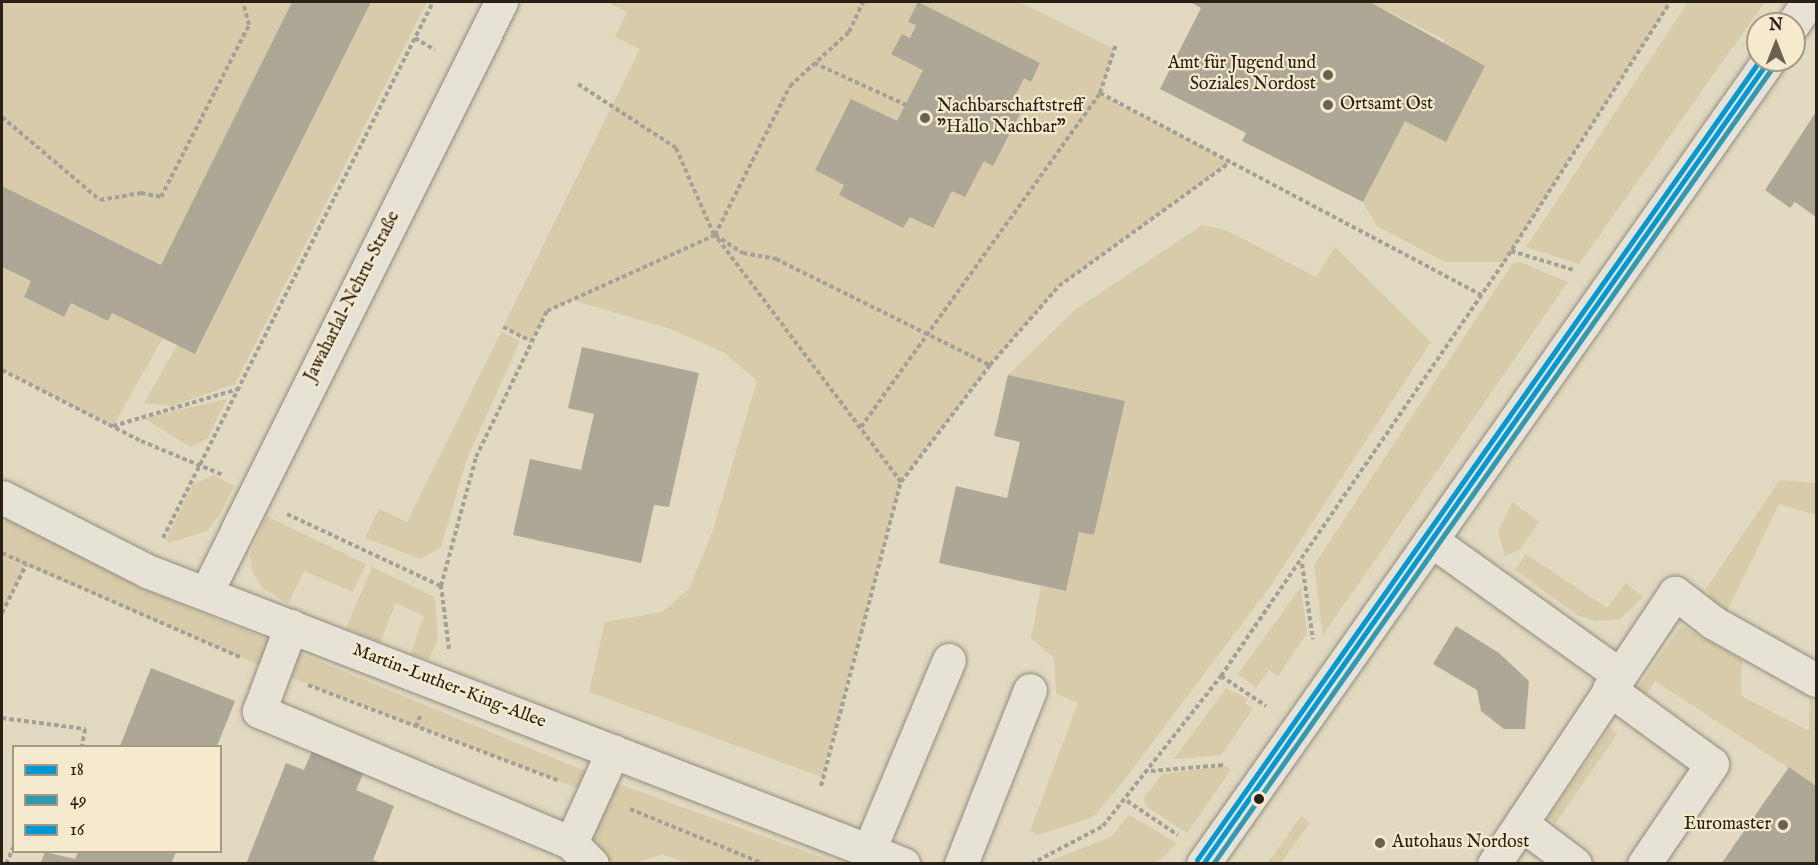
<!DOCTYPE html>
<html>
<head>
<meta charset="utf-8">
<style>
	body { margin:0 }
	#map { position:relative; width:1818px; height:865px; overflow:hidden; background:#e1d9c0; font-family:"IM FELL English",serif }
	div>[style] { position:absolute }
	.green>* { inset:0; background:#d7cba9 }
	.building>* { inset:0; background:#ada796 }
	.path>* { height:4px; margin-top:-2px; transform-origin:0; background:repeating-linear-gradient(90deg,#a4a096 0 4.5px,transparent 0 7.5px) }
	.roads { filter:drop-shadow(0 0 2px #928c7d) drop-shadow(0 0 2px #928c7d) }
	.minor>* { height:33px; margin:-16.5px; padding:0 16.5px; transform-origin:16.5px; border-radius:16.5px; background:#e7e2d6 }
	.bus-1>* { height:4.5px; margin:-2.25px; padding:0 2.25px; transform-origin:2.25px; border-radius:2.25px; background:#0298d3 }
	.bus-2>* { height:4.5px; margin:-2.25px; padding:0 2.25px; transform-origin:2.25px; border-radius:2.25px; background:#3299b2 }
	.bus-3>* { height:4.5px; margin:-2.25px; padding:0 2.25px; transform-origin:2.25px; border-radius:2.25px; background:#0298d3 }
	.dots>* { width:16px; height:16px; translate:-50% -50%; box-sizing:border-box; border:3px solid #f5eacd; border-radius:50% }
	span { translate:-50% -50%; white-space:nowrap; text-align:center; line-height:1.15; -webkit-text-stroke:4.5px #f5eacd; paint-order:stroke }
	.poi-label { font-size:18px; color:#2a2114 }
	.right { translate:-100% -50%; text-align:right }
	.left { translate:0 -50%; text-align:left }
	.street-label { font-size:18px; color:#2a2114 }
	.frame { position:absolute; inset:0; border:3px solid #2a2114; pointer-events:none }
	.legend { position:absolute; left:12px; top:745px; width:210px; height:108px; box-sizing:border-box; background:#f5eacd; border:2px solid #a49a83; margin:0; padding:8px 10px; list-style:none; font-size:18px; color:#2a2114 }
	.legend li { display:flex; align-items:center; gap:12px; height:30px }
	.legend b { width:30px; border:2px solid #a49a83 }
	.north { position:absolute; left:1746px; top:12px; width:60px; height:60px; box-sizing:border-box; background:#f5eacd; border:2px solid #a49a83; border-radius:50%; rotate:0deg; font-size:16px; font-weight:700; line-height:24px; text-align:center; color:#2a2114 }
	.north::after { content:''; display:block; margin:auto; width:21px; height:27px; background:#6a6150; clip-path:polygon(50% 0,100% 100%,50% 72%,0 100%) }
</style>
</head>
<body>
<div id="map">
	<div class="green">
		<div style="clip-path:polygon(2px 2px,292px 2px,161px 265px,2px 186px)"></div>
		<div style="clip-path:polygon(371px 2px,427px 2px,235px 384px,171px 406px,144px 403px,177px 345px,196px 353px)"></div>
		<div style="clip-path:polygon(607px 2px,1020px 2px,1114px 49px,1100px 94px,1230px 162px,1059px 286px,990px 365px,901px 482px,822px 777px,589px 692px,605px 622px,662px 612px,689px 589px,712px 533px,757px 381px,725px 353px,671px 329px,572px 300px,547px 311px,531px 341px,503px 327px,640px 49px,615px 37px,627px 12px)"></div>
		<div style="clip-path:polygon(1370px 2px,1670px 2px,1504px 262px,1445px 262px,1377px 226px,1363px 202px,1445px 40px)"></div>
		<div style="clip-path:polygon(1688px 2px,1765px 2px,1579px 264px,1526px 247px)"></div>
		<div style="clip-path:polygon(1202px 225px,1226px 230px,1316px 277px,1335px 247px,1431px 342px,1269px 588px,1122px 783px,1093px 817px,1038px 835px,1030px 831px,1078px 703px,1056px 694px,1054px 658px,1031px 638px,1041px 586px,1066px 591px,1079px 532px,1094px 535px,1124px 402px,1008px 375px,1076px 309px)"></div>
		<div style="clip-path:polygon(1520px 262px,1568px 282px,1323px 635px,1314px 565px,1513px 263px)"></div>
		<div style="clip-path:polygon(2px 267px,31px 281px,24px 297px,63px 317px,71px 303px,107px 321px,112px 313px,163px 338px,113px 426px,2px 370px)"></div>
		<div style="clip-path:polygon(501px 332px,520px 341px,466px 461px,441px 547px,421px 559px,365px 538px,379px 509px,407px 522px)"></div>
		<div style="clip-path:polygon(227px 399px,207px 439px,190px 447px,144px 418px)"></div>
		<div style="clip-path:polygon(214px 475px,234px 486px,220px 514px,207px 531px,169px 543px,166px 540px,193px 484px)"></div>
		<div style="clip-path:polygon(1780px 480px,1816px 483px,1816px 515px,1779px 504px,1727px 611px,1714px 604px,1706px 588px)"></div>
		<div style="clip-path:polygon(1512px 502px,1539px 522px,1520px 550px,1505px 556px,1498px 532px)"></div>
		<div style="clip-path:polygon(13px 503px,147px 571px,139px 587px,602px 778px,837px 863px,686px 863px,662px 854px,636px 863px,592px 863px,571px 843px,593px 794px,273px 671px,26px 566px,2px 613px,2px 525px)"></div>
		<div style="clip-path:polygon(266px 516px,366px 564px,353px 592px,304px 571px,288px 604px,264px 589px,253px 573px,250px 555px)"></div>
		<div style="clip-path:polygon(1526px 554px,1607px 608px,1626px 583px,1643px 597px,1620px 619px,1595px 621px,1577px 615px,1515px 570px)"></div>
		<div style="clip-path:polygon(372px 567px,435px 597px,438px 639px,428px 660px,411px 654px,424px 616px,396px 603px,380px 642px,346px 628px)"></div>
		<div style="clip-path:polygon(1301px 587px,1307px 633px,1278px 676px,1269px 670px,1256px 688px,1238px 674px)"></div>
		<div style="clip-path:polygon(1681px 626px,1742px 660px,1741px 696px,1809px 731px,1810px 698px,1816px 702px,1816px 786px,1655px 681px,1644px 698px,1636px 691px)"></div>
		<div style="clip-path:polygon(1226px 688px,1248px 699px,1245px 703px,1253px 709px,1221px 755px,1174px 759px)"></div>
		<div style="clip-path:polygon(1610px 728px,1617px 734px,1555px 824px,1548px 817px)"></div>
		<div style="clip-path:polygon(1226px 766px,1231px 770px,1187px 833px,1145px 805px,1144px 797px,1163px 774px)"></div>
		<div style="clip-path:polygon(1129px 815px,1177px 843px,1157px 863px,1045px 863px,1111px 837px)"></div>
		<div style="clip-path:polygon(1301px 816px,1310px 823px,1281px 863px,1268px 863px)"></div>
	</div>
	<div class="building">
		<div style="clip-path:polygon(292px 2px,371px 2px,195px 354px,112px 313px,108px 321px,71px 303px,64px 317px,24px 297px,31px 281px,2px 267px,2px 186px,161px 265px)"></div>
		<div style="clip-path:polygon(918px 2px,1040px 63px,1031px 82px,1024px 78px,1013px 100px,1024px 106px,993px 166px,984px 161px,965px 197px,952px 191px,933px 228px,910px 217px,903px 228px,839px 195px,844px 185px,815px 170px,851px 99px,897px 121px,923px 70px,891px 54px,902px 34px,910px 38px,916px 25px,908px 22px)"></div>
		<div style="clip-path:polygon(1190px 2px,1370px 2px,1485px 66px,1446px 142px,1405px 121px,1363px 202px,1242px 141px,1246px 133px,1160px 89px,1201px 8px)"></div>
		<div style="clip-path:polygon(1816px 112px,1816px 217px,1795px 202px,1790px 208px,1765px 190px)"></div>
		<div style="clip-path:polygon(582px 347px,699px 373px,669px 507px,654px 505px,641px 563px,513px 535px,530px 459px,581px 470px,594px 414px,568px 408px)"></div>
		<div style="clip-path:polygon(1008px 375px,1125px 401px,1094px 535px,1079px 532px,1066px 591px,939px 563px,956px 486px,1007px 498px,1020px 442px,994px 436px)"></div>
		<div style="clip-path:polygon(1456px 626px,1499px 653px,1529px 681px,1525px 729px,1504px 729px,1481px 711px,1477px 690px,1433px 664px)"></div>
		<div style="clip-path:polygon(151px 668px,235px 701px,217px 746px,120px 746px)"></div>
		<div style="clip-path:polygon(312px 751px,364px 772px,356px 790px,394px 806px,373px 860px,381px 863px,246px 864px,286px 763px,304px 770px)"></div>
		<div style="clip-path:polygon(1789px 767px,1816px 786px,1816px 864px,1721px 864px)"></div>
		<div style="clip-path:polygon(45px 852px,75px 859px,78px 852px,176px 852px,171px 864px,40px 864px)"></div>
	</div>
	<div class="path">
		<div style="left:415px;top:38px;width:23px;rotate:31deg"></div>
		<div style="left:814px;top:63px;width:101px;rotate:24.5deg"></div>
		<div style="left:578px;top:84px;width:117px;rotate:33.1deg"></div>
		<div style="left:676px;top:148px;width:95px;rotate:66.4deg"></div>
		<div style="left:1100px;top:93px;width:52px;rotate:-71.9deg"></div>
		<div style="left:2px;top:117px;width:128px;rotate:40.3deg"></div>
		<div style="left:100px;top:200px;width:42px;rotate:-9.7deg"></div>
		<div style="left:141px;top:193px;width:20px;rotate:11deg"></div>
		<div style="left:161px;top:197px;width:193px;rotate:-62.9deg"></div>
		<div style="left:249px;top:25px;width:24px;rotate:-105deg"></div>
		<div style="left:1511px;top:251px;width:66px;rotate:16.8deg"></div>
		<div style="left:503px;top:327px;width:31px;rotate:27deg"></div>
		<div style="left:2px;top:370px;width:156px;rotate:27.1deg"></div>
		<div style="left:141px;top:441px;width:89px;rotate:22.5deg"></div>
		<div style="left:113px;top:426px;width:134px;rotate:-16.4deg"></div>
		<div style="left:861px;top:427px;width:411px;rotate:-54.4deg"></div>
		<div style="left:1100px;top:93px;width:431px;rotate:27.9deg"></div>
		<div style="left:901px;top:482px;width:147px;rotate:-52.7deg"></div>
		<div style="left:990px;top:365px;width:105px;rotate:-48.9deg"></div>
		<div style="left:1059px;top:286px;width:211px;rotate:-35.9deg"></div>
		<div style="left:287px;top:514px;width:170px;rotate:25.1deg"></div>
		<div style="left:163px;top:538px;width:600px;rotate:-63.26deg"></div>
		<div style="left:2px;top:553px;width:260px;rotate:23.6deg"></div>
		<div style="left:1302px;top:564px;width:76px;rotate:81.7deg"></div>
		<div style="left:2px;top:613px;width:54px;rotate:-63.4deg"></div>
		<div style="left:449px;top:649px;width:64px;rotate:-97.2deg"></div>
		<div style="left:441px;top:586px;width:134px;rotate:-74.8deg"></div>
		<div style="left:476px;top:457px;width:162px;rotate:-64.1deg"></div>
		<div style="left:547px;top:311px;width:184px;rotate:-24.3deg"></div>
		<div style="left:715px;top:235px;width:167px;rotate:-63.3deg"></div>
		<div style="left:790px;top:86px;width:80px;rotate:-42.5deg"></div>
		<div style="left:849px;top:32px;width:33px;rotate:-65deg"></div>
		<div style="left:1221px;top:676px;width:54px;rotate:33.7deg"></div>
		<div style="left:308px;top:685px;width:269px;rotate:20.9deg"></div>
		<div style="left:2px;top:718px;width:84px;rotate:7.5deg"></div>
		<div style="left:85px;top:729px;width:17px;rotate:100deg"></div>
		<div style="left:416px;top:727px;width:12px;rotate:-70deg"></div>
		<div style="left:1151px;top:771px;width:73px;rotate:-4.7deg"></div>
		<div style="left:821px;top:786px;width:314px;rotate:-75.3deg"></div>
		<div style="left:901px;top:482px;width:309px;rotate:-127deg"></div>
		<div style="left:715px;top:235px;width:33px;rotate:33deg"></div>
		<div style="left:743px;top:253px;width:34px;rotate:10deg"></div>
		<div style="left:776px;top:259px;width:239px;rotate:26.4deg"></div>
		<div style="left:1127px;top:801px;width:61px;rotate:33.7deg"></div>
		<div style="left:630px;top:809px;width:145px;rotate:22.3deg"></div>
		<div style="left:6px;top:864px;width:20px;rotate:-66deg"></div>
		<div style="left:1031px;top:864px;width:81px;rotate:-27.8deg"></div>
		<div style="left:1103px;top:826px;width:191px;rotate:-51.8deg"></div>
		<div style="left:1221px;top:676px;width:501px;rotate:-55.64deg"></div>
		<div style="left:1504px;top:262px;width:308px;rotate:-57.4deg"></div>
	</div>
	<div class="roads">
		<div class="minor">
			<div style="left:1793px;top:24px;width:27px;rotate:-56deg"></div>
			<div style="left:2px;top:497px;width:163px;rotate:27deg"></div>
			<div style="left:147px;top:571px;width:811px;rotate:21.18deg"></div>
			<div style="left:1431px;top:540px;width:230px;rotate:35.6deg"></div>
			<div style="left:206px;top:593px;width:661px;rotate:-63.47deg"></div>
			<div style="left:291px;top:626px;width:91px;rotate:110.6deg"></div>
			<div style="left:259px;top:711px;width:339px;rotate:22.9deg"></div>
			<div style="left:571px;top:843px;width:101px;rotate:-65.5deg"></div>
			<div style="left:1609px;top:689px;width:127px;rotate:36.1deg"></div>
			<div style="left:1712px;top:764px;width:121px;rotate:124.2deg"></div>
			<div style="left:1522px;top:824px;width:66px;rotate:37deg"></div>
			<div style="left:571px;top:843px;width:30px;rotate:45deg"></div>
			<div style="left:869px;top:850px;width:206px;rotate:-67.2deg"></div>
			<div style="left:961px;top:864px;width:187px;rotate:-68.4deg"></div>
			<div style="left:1203px;top:864px;width:983px;rotate:-54.86deg"></div>
			<div style="left:1494px;top:864px;width:326px;rotate:-56.3deg"></div>
			<div style="left:1675px;top:593px;width:49px;rotate:37.6deg"></div>
			<div style="left:1714px;top:623px;width:117px;rotate:29.2deg"></div>
		</div>
	</div>
	<div class="bus-1">
		<div style="left:1203px;top:864px;width:983px;rotate:-54.86deg"></div>
	</div>
	<div class="bus-2">
		<div style="left:1213px;top:864px;width:978px;rotate:-54.91deg"></div>
	</div>
	<div class="bus-3">
		<div style="left:1197px;top:860px;width:978px;rotate:-54.86deg"></div>
	</div>
	<div class="dots">
		<div style="left:1328px;top:75px;background:#6a6150"></div>
		<div style="left:1328px;top:105px;background:#6a6150"></div>
		<div style="left:925px;top:118px;background:#6a6150"></div>
		<div style="left:1259px;top:799px;background:#2a2114"></div>
		<div style="left:1783px;top:825px;background:#6a6150"></div>
		<div style="left:1380px;top:843px;background:#6a6150"></div>
	</div>
	<div class="poi-label">
		<span class="right" style="left:1316px;top:75px">Amt für Jugend und<br>Soziales Nordost</span>
		<span class="left" style="left:1340px;top:105px">Ortsamt Ost</span>
		<span class="left" style="left:937px;top:118px">Nachbarschaftstreff<br>"Hallo Nachbar"</span>
		<span class="right" style="left:1771px;top:825px">Euromaster</span>
		<span class="left" style="left:1392px;top:843px">Autohaus Nordost</span>
	</div>
	<div class="street-label">
		<span style="left:353px;top:297px;rotate:-63deg">Jawaharlal-Nehru-Straße</span>
		<span style="left:449px;top:687px;rotate:21deg">Martin-Luther-King-Allee</span>
	</div>
	<div class="frame"></div>
	<ul class="legend">
	<li><b style="height:8px;background:#0298d3"></b>18</li>
	<li><b style="height:8px;background:#3299b2"></b>49</li>
	<li><b style="height:8px;background:#0298d3"></b>16</li>
	</ul>
	<div class="north">N</div>
</div>
</body>
</html>
